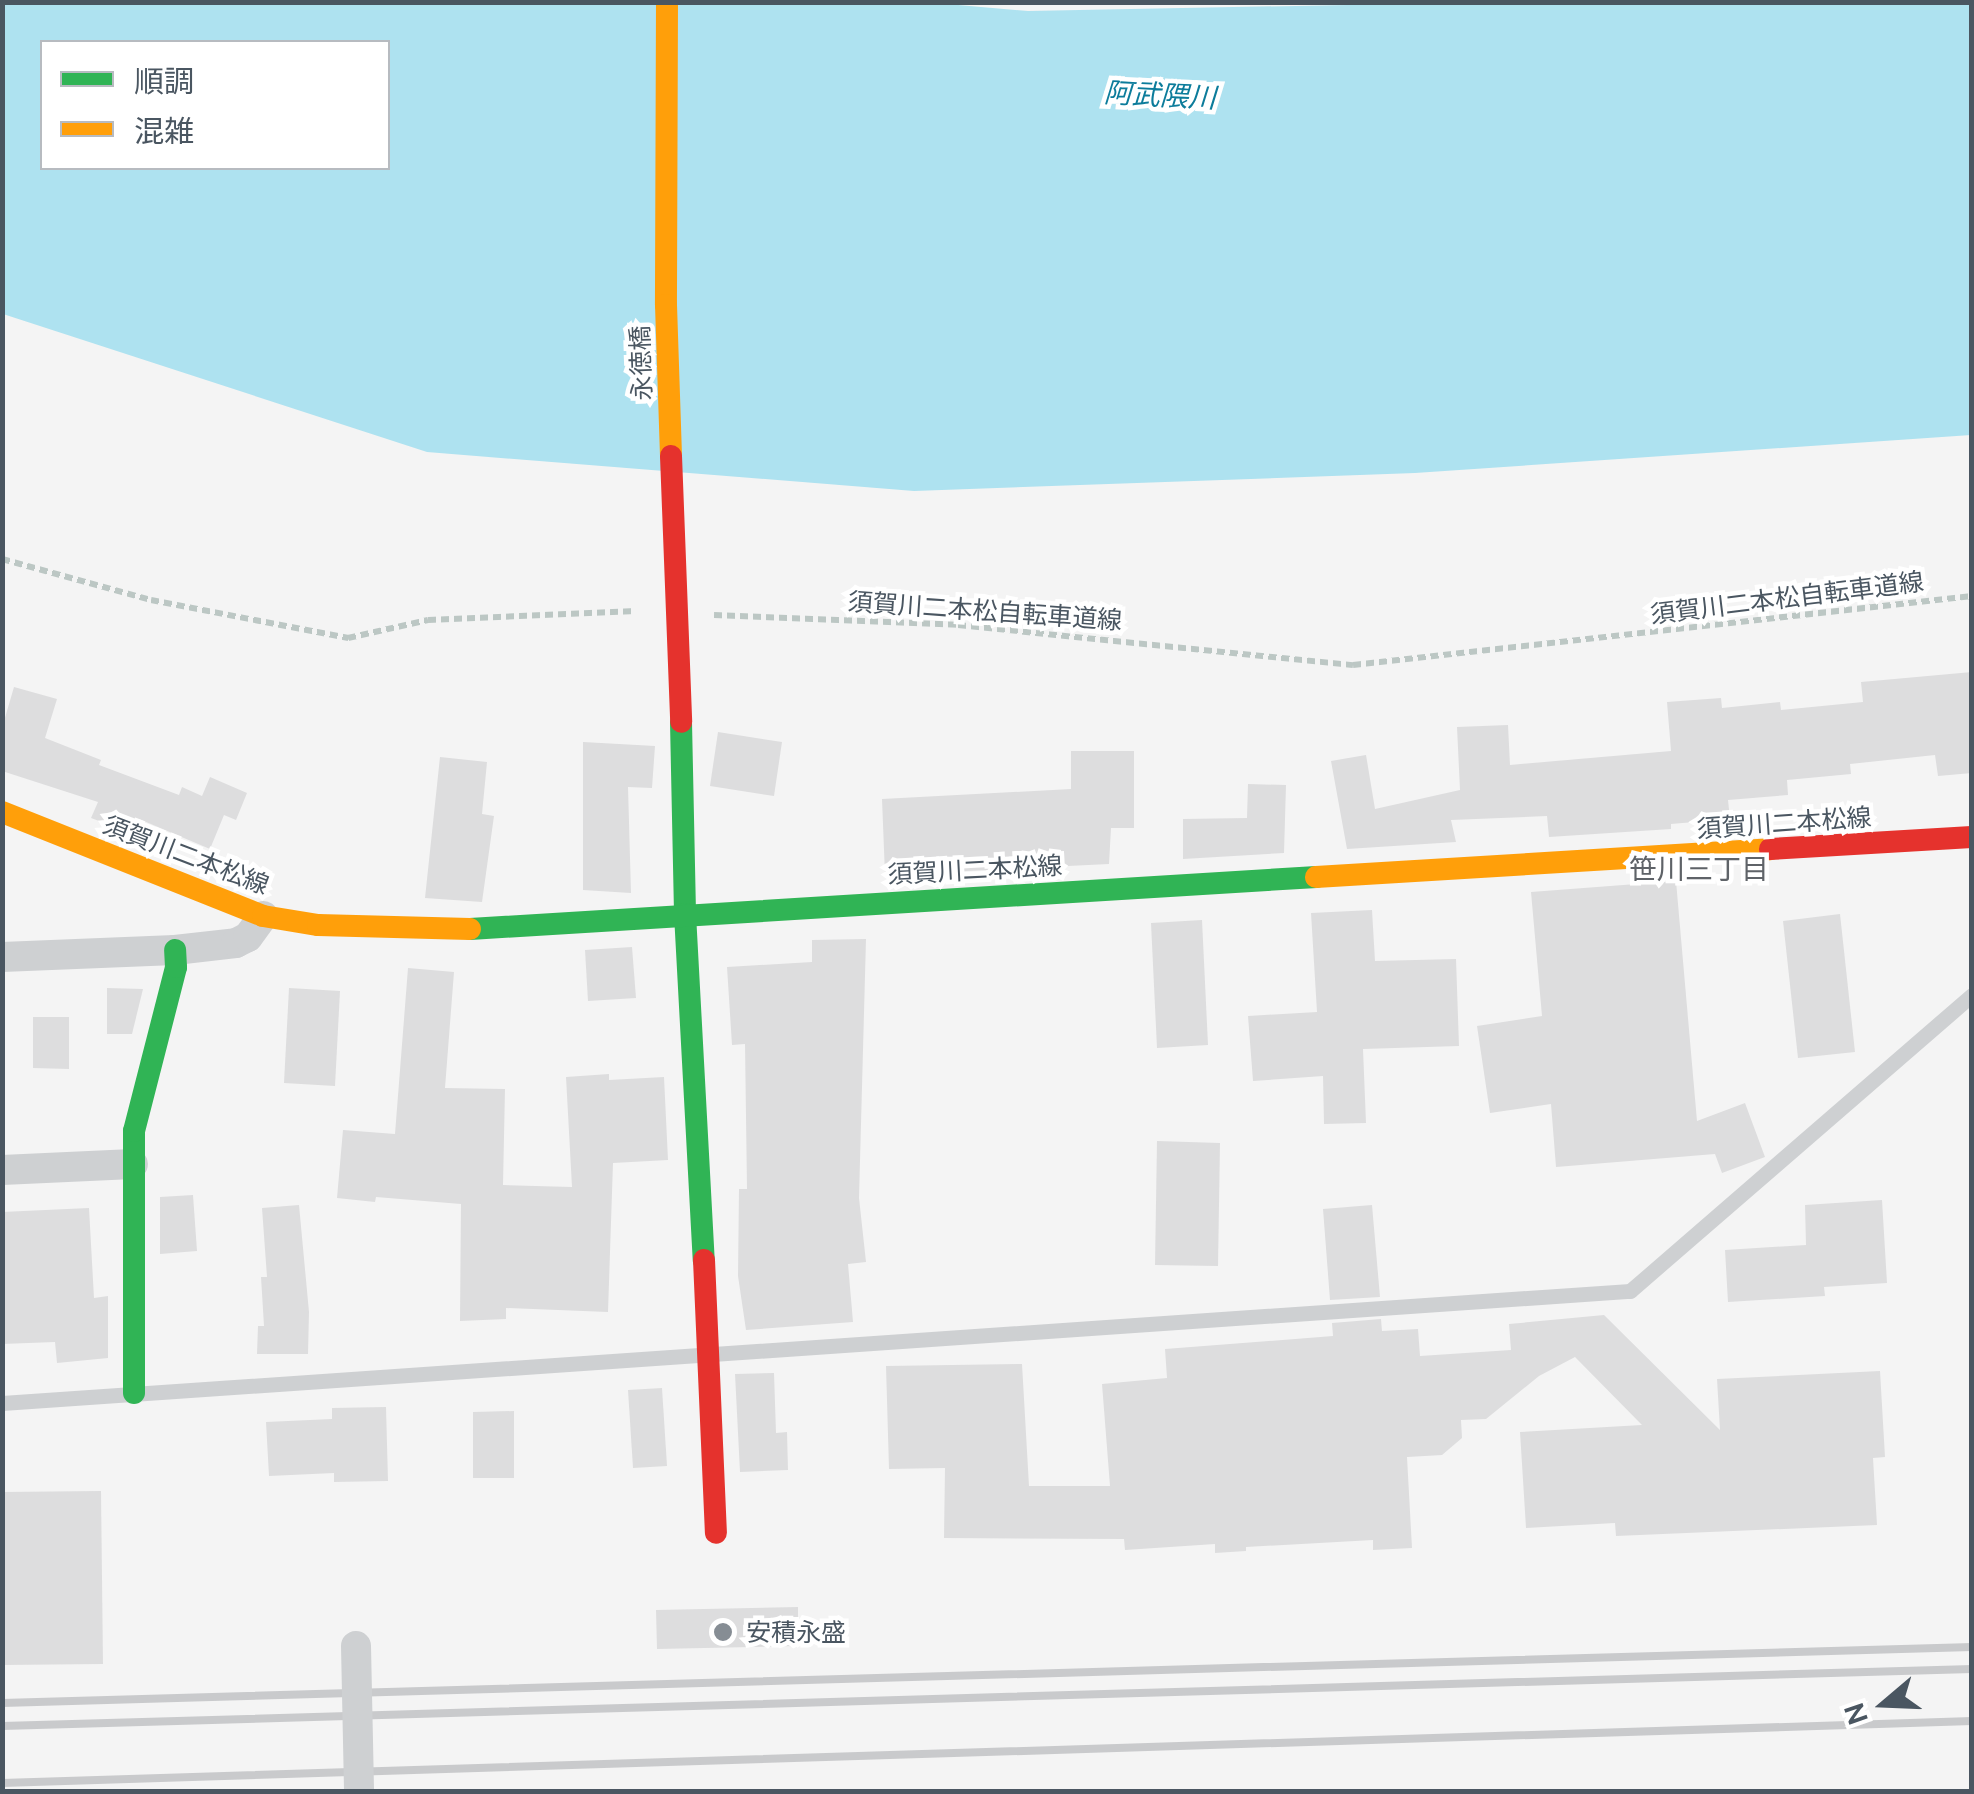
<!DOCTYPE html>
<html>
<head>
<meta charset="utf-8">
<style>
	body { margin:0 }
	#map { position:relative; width:1974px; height:1794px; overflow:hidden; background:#f4f4f4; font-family:Ubuntu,"Noto Sans JP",sans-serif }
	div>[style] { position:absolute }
	.water>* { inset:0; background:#aee2f0 }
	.building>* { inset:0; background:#ddddde }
	.path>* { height:6px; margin-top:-3px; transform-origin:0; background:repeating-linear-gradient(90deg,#bcc7c4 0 8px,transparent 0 13px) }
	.lane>* { height:15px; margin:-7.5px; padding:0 7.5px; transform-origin:7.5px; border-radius:7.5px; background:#ced0d2 }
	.street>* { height:30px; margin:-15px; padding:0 15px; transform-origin:15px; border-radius:15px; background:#ced0d2 }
	.fast>* { height:22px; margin:-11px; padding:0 11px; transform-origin:11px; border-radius:11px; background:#30b455 }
	.slow>* { height:22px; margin:-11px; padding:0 11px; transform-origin:11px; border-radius:11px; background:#ff9f0a }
	.jam>* { height:22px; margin:-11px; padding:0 11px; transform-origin:11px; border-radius:11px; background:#e5322d }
	.rail>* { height:8px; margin:-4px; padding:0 4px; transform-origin:4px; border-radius:4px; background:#c9cacc }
	.street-bridge>* { height:30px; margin:-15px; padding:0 15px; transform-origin:15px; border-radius:15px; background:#ced0d2 }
	.slow-bridge>* { height:22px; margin:-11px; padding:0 11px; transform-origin:11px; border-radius:11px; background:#ff9f0a }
	.jam-bridge>* { height:22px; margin:-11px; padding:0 11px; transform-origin:11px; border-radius:11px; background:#e5322d }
	.dots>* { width:28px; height:28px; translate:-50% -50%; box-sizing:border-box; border:5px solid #fff; border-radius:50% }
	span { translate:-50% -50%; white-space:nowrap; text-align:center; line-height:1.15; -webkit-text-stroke:9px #fff; paint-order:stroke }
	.street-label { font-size:25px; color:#4a5661 }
	.poi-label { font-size:25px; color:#4a5661 }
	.left { translate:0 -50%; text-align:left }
	.water-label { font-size:28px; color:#0c7c9b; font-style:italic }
	.neighbourhood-label { font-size:28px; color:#5f6368 }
	.frame { position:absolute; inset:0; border:5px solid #4a5661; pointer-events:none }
	.legend { position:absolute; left:40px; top:40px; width:350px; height:130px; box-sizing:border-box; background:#fff; border:2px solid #b7bbc0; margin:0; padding:12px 18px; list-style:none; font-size:30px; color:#4a5661 }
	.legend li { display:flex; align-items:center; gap:20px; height:50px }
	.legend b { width:50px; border:2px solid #b7bbc0 }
	.north { position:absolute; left:1834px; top:1654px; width:100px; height:100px; -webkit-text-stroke:8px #fff; paint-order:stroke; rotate:251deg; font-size:28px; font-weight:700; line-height:40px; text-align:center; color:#4a5661 }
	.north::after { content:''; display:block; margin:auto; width:35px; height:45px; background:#4a5661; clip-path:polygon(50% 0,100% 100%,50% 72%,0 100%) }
</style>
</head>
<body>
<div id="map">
	<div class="water">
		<div style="clip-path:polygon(evenodd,924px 2px,1028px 11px,1502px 2px,1971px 3px,1971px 435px,1415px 473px,914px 491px,427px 452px,3px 314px,3px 3px,924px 2px,42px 42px,388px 42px,388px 168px,42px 168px,42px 42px)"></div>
	</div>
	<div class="building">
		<div style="clip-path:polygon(1972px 672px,1972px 773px,1938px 776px,1935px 755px,1850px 764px,1851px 774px,1787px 780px,1788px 795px,1728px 800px,1730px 819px,1671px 824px,1671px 829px,1549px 837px,1547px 816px,1451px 820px,1456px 842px,1347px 849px,1331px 761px,1366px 755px,1375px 809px,1460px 790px,1457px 727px,1508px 725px,1510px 765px,1671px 751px,1667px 702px,1721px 698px,1722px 708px,1780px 702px,1781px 710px,1863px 702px,1861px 682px)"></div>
		<div style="clip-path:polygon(14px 687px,57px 699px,45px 738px,101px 760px,99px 765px,179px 795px,182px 787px,202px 796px,210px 777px,247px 793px,236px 820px,224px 815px,210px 849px,139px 819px,134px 834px,91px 818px,98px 802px,2px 771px,2px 728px)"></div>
		<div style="clip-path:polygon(718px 732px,782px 742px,774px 796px,710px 786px)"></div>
		<div style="clip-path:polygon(583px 742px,655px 746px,652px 788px,628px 787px,631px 893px,583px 890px)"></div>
		<div style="clip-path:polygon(1071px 751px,1134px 751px,1134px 828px,1111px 828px,1109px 864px,885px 875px,882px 799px,1071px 789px)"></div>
		<div style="clip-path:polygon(440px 757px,487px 762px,482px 814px,494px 816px,482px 902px,425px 898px)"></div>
		<div style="clip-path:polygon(1248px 784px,1286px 785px,1284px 853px,1183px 859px,1183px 819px,1247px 818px)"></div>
		<div style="clip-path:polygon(1676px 881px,1697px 1121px,1745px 1103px,1765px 1157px,1722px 1173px,1715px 1154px,1556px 1167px,1551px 1104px,1490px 1113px,1477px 1026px,1542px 1016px,1531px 892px)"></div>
		<div style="clip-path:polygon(1372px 910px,1375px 961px,1456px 959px,1459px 1046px,1363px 1049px,1366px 1123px,1324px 1124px,1323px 1076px,1253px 1081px,1248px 1016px,1317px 1012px,1311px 913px)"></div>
		<div style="clip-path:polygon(1840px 914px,1855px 1052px,1798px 1058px,1783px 921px)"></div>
		<div style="clip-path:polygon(1202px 920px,1208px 1045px,1157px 1048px,1151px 923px)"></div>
		<div style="clip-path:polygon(866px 939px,859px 1198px,866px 1262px,848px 1264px,853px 1322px,746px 1330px,738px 1276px,739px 1189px,747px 1189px,745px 1044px,732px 1045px,727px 967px,812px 962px,812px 940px)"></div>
		<div style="clip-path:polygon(632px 947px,636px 998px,588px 1001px,585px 950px)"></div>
		<div style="clip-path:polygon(408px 968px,454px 972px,445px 1088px,505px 1089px,503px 1185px,572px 1187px,566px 1077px,609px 1074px,609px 1080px,664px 1077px,668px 1160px,613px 1163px,608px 1312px,506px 1308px,506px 1319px,460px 1321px,461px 1204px,376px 1197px,375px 1202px,337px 1198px,343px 1130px,395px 1134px)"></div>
		<div style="clip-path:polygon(107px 988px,143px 989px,132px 1034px,107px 1034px)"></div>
		<div style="clip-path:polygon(289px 988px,340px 991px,335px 1086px,284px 1083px)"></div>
		<div style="clip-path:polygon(33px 1017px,69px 1017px,69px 1069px,33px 1068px)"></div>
		<div style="clip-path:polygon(1157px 1141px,1220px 1143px,1218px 1266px,1155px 1265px)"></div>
		<div style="clip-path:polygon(193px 1195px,197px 1251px,160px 1254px,160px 1197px)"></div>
		<div style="clip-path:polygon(1882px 1200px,1887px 1283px,1824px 1287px,1825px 1296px,1728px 1302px,1725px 1250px,1806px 1245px,1805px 1205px)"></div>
		<div style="clip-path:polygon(299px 1205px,309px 1312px,308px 1354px,257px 1354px,258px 1326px,264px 1326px,261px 1277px,267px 1277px,262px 1208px)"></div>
		<div style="clip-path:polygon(1372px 1205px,1380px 1297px,1330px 1300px,1323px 1209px)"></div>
		<div style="clip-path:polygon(89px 1208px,94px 1298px,108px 1296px,108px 1358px,57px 1363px,55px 1342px,2px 1344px,2px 1212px)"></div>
		<div style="clip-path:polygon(1604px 1315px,1720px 1430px,1717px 1379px,1880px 1371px,1885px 1457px,1873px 1458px,1877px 1525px,1616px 1536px,1615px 1523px,1526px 1528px,1520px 1432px,1642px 1425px,1575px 1357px,1539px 1376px,1486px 1419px,1461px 1420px,1462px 1438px,1442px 1455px,1407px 1457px,1412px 1548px,1373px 1550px,1373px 1540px,1246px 1547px,1246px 1551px,1215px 1553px,1215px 1544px,1125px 1550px,1124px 1539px,944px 1538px,945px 1468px,889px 1469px,886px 1366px,1022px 1364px,1029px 1486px,1110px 1486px,1102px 1384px,1167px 1378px,1165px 1349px,1333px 1336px,1332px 1323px,1381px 1319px,1382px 1331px,1418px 1329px,1420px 1356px,1511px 1350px,1509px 1324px)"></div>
		<div style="clip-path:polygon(774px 1373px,776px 1433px,787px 1432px,788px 1470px,740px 1472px,735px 1374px)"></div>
		<div style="clip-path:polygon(662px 1388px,667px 1466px,633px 1468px,628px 1390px)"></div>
		<div style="clip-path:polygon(386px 1407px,388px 1481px,334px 1482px,334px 1473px,269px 1476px,266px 1422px,332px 1419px,332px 1408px)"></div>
		<div style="clip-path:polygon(514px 1411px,514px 1478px,473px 1478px,473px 1412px)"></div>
		<div style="clip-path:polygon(101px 1491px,103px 1664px,2px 1665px,2px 1492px)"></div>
		<div style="clip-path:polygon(798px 1607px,798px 1646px,657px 1649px,656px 1610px)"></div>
	</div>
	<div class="path">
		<div style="left:2px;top:559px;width:155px;rotate:15.4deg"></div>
		<div style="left:151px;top:600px;width:201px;rotate:10.9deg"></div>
		<div style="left:348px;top:638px;width:82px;rotate:-12.7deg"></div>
		<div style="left:428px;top:620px;width:208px;rotate:-2.5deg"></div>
		<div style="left:714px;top:615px;width:244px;rotate:2.3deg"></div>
		<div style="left:958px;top:625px;width:397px;rotate:5.8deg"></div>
		<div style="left:1353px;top:665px;width:623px;rotate:-6.36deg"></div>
	</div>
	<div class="lane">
		<div style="left:2px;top:1403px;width:1632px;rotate:-3.94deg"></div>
		<div style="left:1630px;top:1291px;width:452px;rotate:-40.9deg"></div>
	</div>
	<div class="street">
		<div style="left:2px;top:957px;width:173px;rotate:-2.3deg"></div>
		<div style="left:175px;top:950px;width:61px;rotate:-6.5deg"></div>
		<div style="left:236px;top:943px;width:13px;rotate:-27deg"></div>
		<div style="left:248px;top:937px;width:26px;rotate:-54deg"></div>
		<div style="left:2px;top:1170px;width:131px;rotate:-2.6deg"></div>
	</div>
	<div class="fast">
		<div style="left:681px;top:722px;width:192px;rotate:88.8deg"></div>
		<div style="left:685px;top:914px;width:347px;rotate:86.9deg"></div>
		<div style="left:470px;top:929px;width:848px;rotate:-3.52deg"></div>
		<div style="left:134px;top:1393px;width:262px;rotate:-90deg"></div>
		<div style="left:134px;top:1131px;width:169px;rotate:-75.6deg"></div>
		<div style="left:176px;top:967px;width:17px;rotate:-93deg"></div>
	</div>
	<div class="slow">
		<div style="left:2px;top:812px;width:281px;rotate:21.7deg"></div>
		<div style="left:263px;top:916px;width:56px;rotate:9.3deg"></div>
		<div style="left:318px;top:925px;width:152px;rotate:1.5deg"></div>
		<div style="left:1316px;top:877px;width:455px;rotate:-3.5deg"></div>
	</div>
	<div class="jam">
		<div style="left:1770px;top:849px;width:202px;rotate:-3.4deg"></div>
		<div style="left:704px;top:1260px;width:273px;rotate:87.5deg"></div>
	</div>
	<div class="rail">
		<div style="left:2px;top:1703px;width:1971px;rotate:-1.63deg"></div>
		<div style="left:2px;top:1726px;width:1971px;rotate:-1.66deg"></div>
		<div style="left:2px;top:1783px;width:1971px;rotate:-1.8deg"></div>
	</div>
	<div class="street-bridge">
		<div style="left:356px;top:1646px;width:146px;rotate:88.8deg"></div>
	</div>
	<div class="slow-bridge">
		<div style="left:667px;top:2px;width:303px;rotate:90.2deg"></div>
		<div style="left:666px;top:305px;width:151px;rotate:88.1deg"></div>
	</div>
	<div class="jam-bridge">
		<div style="left:671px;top:456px;width:266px;rotate:87.8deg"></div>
	</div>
	<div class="dots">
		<div style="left:723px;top:1632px;background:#868d94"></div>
	</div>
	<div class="street-label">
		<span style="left:641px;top:363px;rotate:-92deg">永徳橋</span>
		<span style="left:1787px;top:598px;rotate:-7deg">須賀川二本松自転車道線</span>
		<span style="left:985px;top:611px;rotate:4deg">須賀川二本松自転車道線</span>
		<span style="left:1784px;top:823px;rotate:-4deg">須賀川二本松線</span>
		<span style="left:186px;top:855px;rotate:21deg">須賀川二本松線</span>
		<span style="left:975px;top:870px;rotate:-3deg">須賀川二本松線</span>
	</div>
	<div class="poi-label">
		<span class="left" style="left:746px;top:1632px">安積永盛</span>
	</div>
	<div class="water-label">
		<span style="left:1160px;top:95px;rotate:3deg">阿武隈川</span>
	</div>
	<div class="neighbourhood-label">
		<span style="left:1699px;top:869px">笹川三丁目</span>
	</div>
	<div class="frame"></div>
	<ul class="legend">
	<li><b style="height:12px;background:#30b455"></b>順調</li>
	<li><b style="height:12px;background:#ff9f0a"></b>混雑</li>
	</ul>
	<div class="north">N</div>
</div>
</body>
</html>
